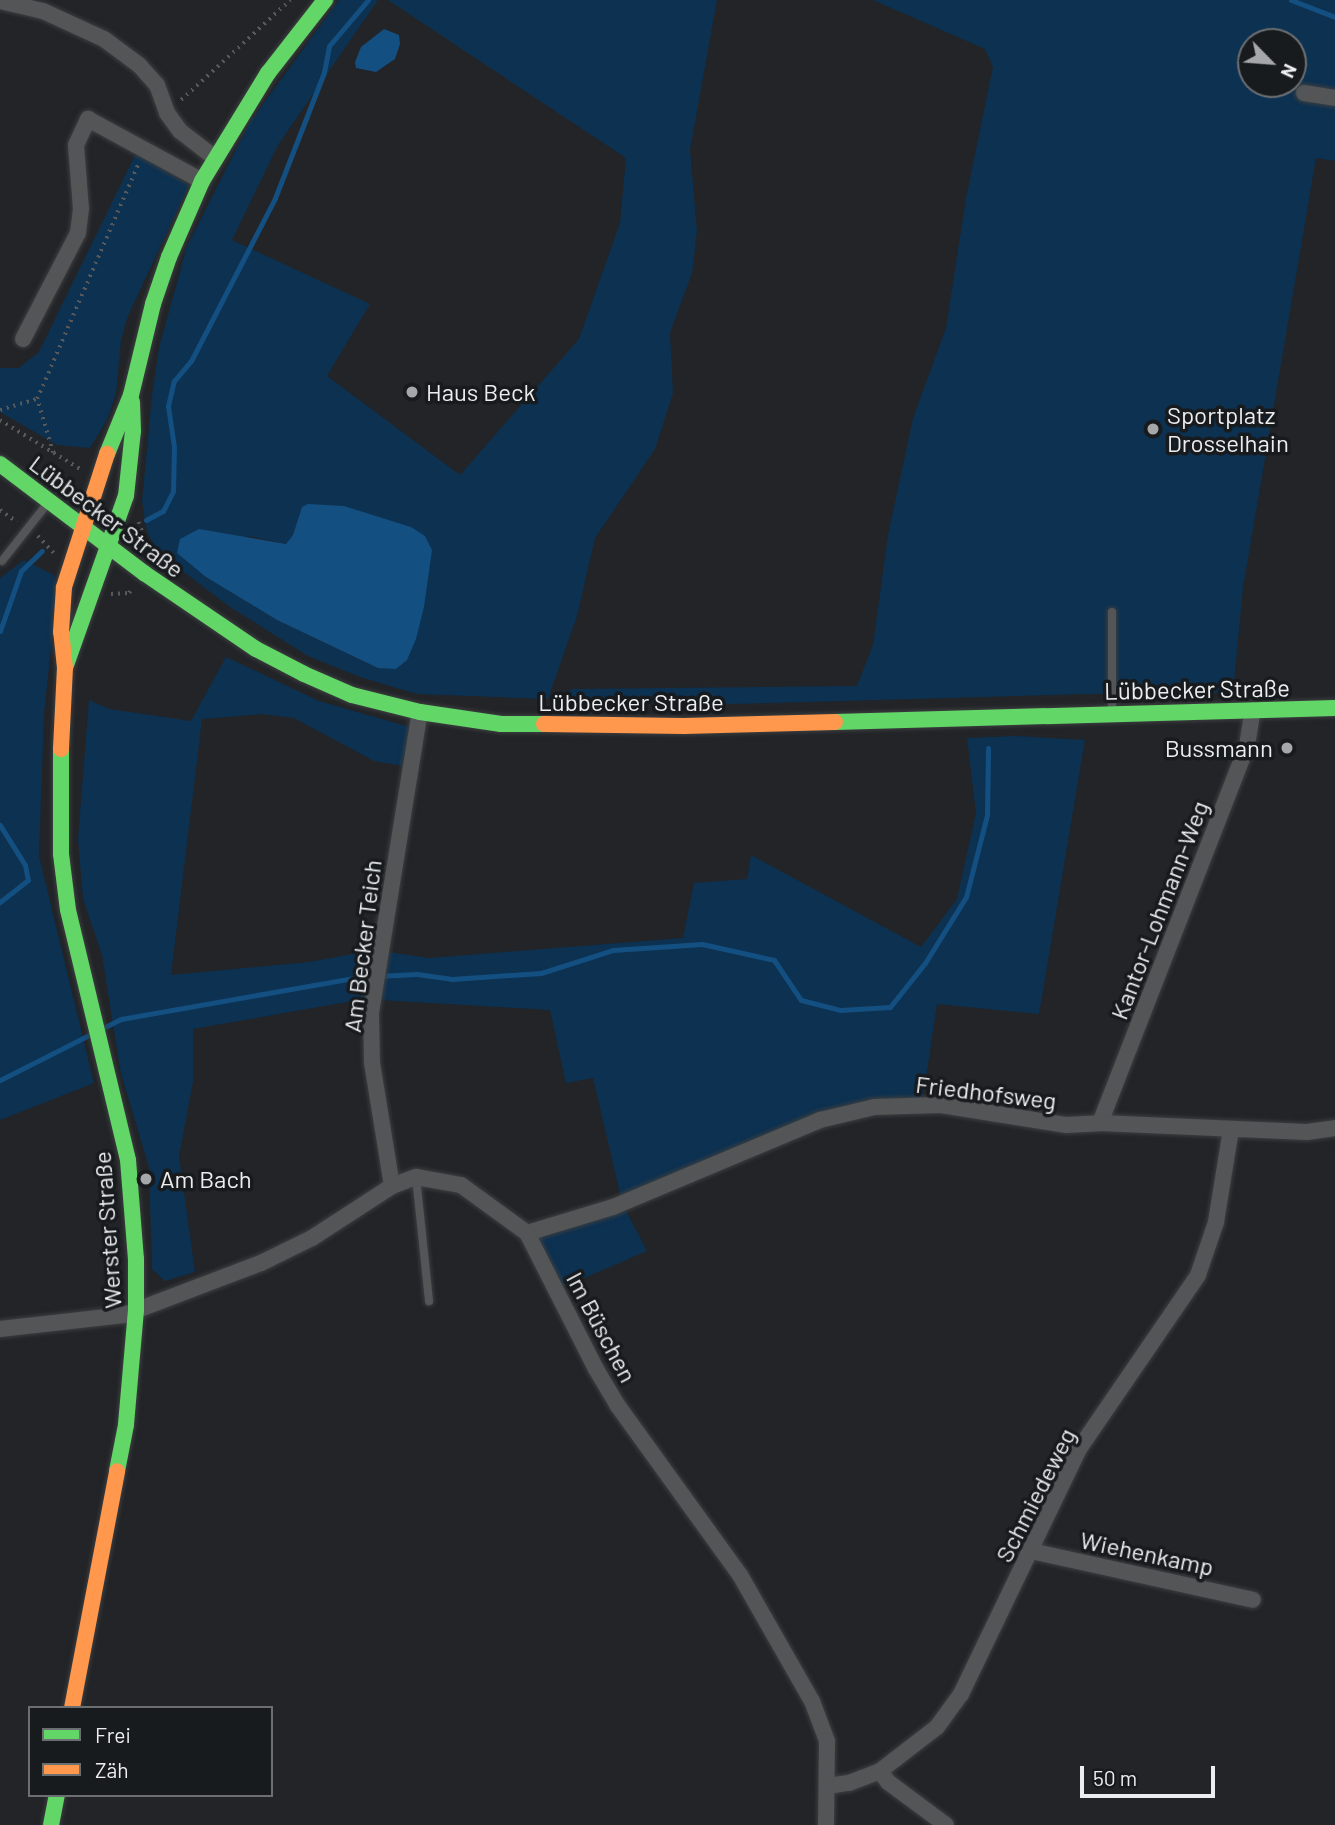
<!DOCTYPE html>
<html>
<head>
<meta charset="utf-8">
<style>
	body { margin:0 }
	#map { position:relative; width:1335px; height:1825px; overflow:hidden; background:#222427; font-family:Barlow,sans-serif }
	div>[style] { position:absolute }
	.green>* { inset:0; background:#0c3151 }
	.water>* { inset:0; background:#144f81 }
	.stream>* { height:5px; margin:-2.5px; padding:0 2.5px; transform-origin:2.5px; border-radius:2.5px; background:#144f81 }
	.path>* { height:3.5px; margin-top:-1.75px; transform-origin:0; background:repeating-linear-gradient(90deg,#58595b 0 2px,transparent 0 7px) }
	.roads { filter:drop-shadow(0 0 2px #3c3e40) drop-shadow(0 0 2px #3c3e40) }
	.lane>* { height:8px; margin:-4px; padding:0 4px; transform-origin:4px; border-radius:4px; background:#535556 }
	.street>* { height:16px; margin:-8px; padding:0 8px; transform-origin:8px; border-radius:8px; background:#535556 }
	.fast>* { height:16px; margin:-8px; padding:0 8px; transform-origin:8px; border-radius:8px; background:#63d668 }
	.slow>* { height:16px; margin:-8px; padding:0 8px; transform-origin:8px; border-radius:8px; background:#ff974d }
	.dots>* { width:19px; height:19px; translate:-50% -50%; box-sizing:border-box; border:4px solid #181b1e; border-radius:50% }
	span { translate:-50% -50%; white-space:nowrap; text-align:center; line-height:1.15; -webkit-text-stroke:7px #181b1e; paint-order:stroke }
	.poi-label { font-size:24px; color:#ebedef }
	.left { translate:0 -50%; text-align:left }
	.right { translate:-100% -50%; text-align:right }
	.street-label { font-size:24px; color:#ebedef }
	.legend { position:absolute; left:28px; top:1706px; width:245px; height:91px; box-sizing:border-box; background:#181b1e; border:2px solid #6c6f72; margin:0; padding:9px 12px; list-style:none; font-size:21px; color:#ebedef }
	.legend li { display:flex; align-items:center; gap:14px; height:35px }
	.legend b { width:35px; border:2px solid #6c6f72 }
	.north { position:absolute; left:1237px; top:28px; width:70px; height:70px; box-sizing:border-box; background:#181b1e; border:2px solid #6c6f72; border-radius:50%; rotate:115deg; font-size:19px; font-weight:700; line-height:28px; text-align:center; color:#ebedef }
	.north::after { content:''; display:block; margin:auto; width:24px; height:32px; background:#a5a7a9; clip-path:polygon(50% 0,100% 100%,50% 72%,0 100%) }
	.scale { position:absolute; left:1080px; top:1766px; width:135px; height:32px; box-sizing:border-box; border:4px solid #ebedef; border-top:0; padding-left:9px; font-size:21px; line-height:24px; white-space:nowrap; color:#ebedef; -webkit-text-stroke:5px #181b1e; paint-order:stroke }
</style>
</head>
<body>
<div id="map">
	<div class="green">
		<div style="clip-path:polygon(evenodd,339px 0,378px 0,278px 145px,232px 240px,370px 304px,327px 376px,460px 475px,579px 339px,620px 223px,626px 158px,388px 0,717px 0,690px 150px,697px 231px,692px 273px,670px 333px,673px 393px,655px 449px,595px 538px,577px 616px,548px 699px,417px 694px,360px 677px,308px 656px,230px 607px,168px 560px,153px 544px,147px 531px,142px 501px,152px 396px,159px 348px,187px 246px,250px 122px,339px 0,302px 507px,378px 668px,277px 620px,206px 577px,248px 536px,286px 544px,293px 535px,302px 507px)"></div>
		<div style="clip-path:polygon(evenodd,873px 0,1335px 0,1335px 161px,1316px 158px,1243px 588px,1233px 693px,1088px 694px,735px 704px,561px 700px,563px 693px,573px 689px,857px 686px,873px 645px,888px 535px,913px 418px,946px 328px,966px 198px,993px 67px,985px 49px,873px 0,1251px 42px,1293px 42px,1293px 84px,1251px 84px,1251px 42px)"></div>
		<div style="clip-path:polygon(136px 153px,189px 185px,127px 318px,121px 341px,116px 394px,107px 420px,90px 448px,57px 445px,0 412px,0 368px,19px 368px,39px 352px)"></div>
		<div style="clip-path:polygon(24px 560px,54px 575px,57px 591px,44px 714px,39px 856px,94px 1083px,0 1120px,0 578px)"></div>
		<div style="clip-path:polygon(226px 657px,319px 701px,410px 727px,404px 766px,374px 761px,294px 718px,262px 714px,202px 719px,171px 975px,309px 962px,374px 950px,429px 958px,683px 938px,694px 883px,747px 879px,751px 855px,921px 947px,957px 899px,976px 813px,967px 738px,1015px 736px,1085px 740px,1039px 1014px,937px 1004px,923px 1098px,872px 1101px,624px 1207px,647px 1251px,561px 1288px,532px 1234px,623px 1206px,593px 1078px,566px 1083px,550px 1010px,364px 999px,193px 1029px,193px 1082px,179px 1156px,195px 1272px,165px 1281px,152px 1269px,149px 1167px,121px 1074px,102px 955px,83px 899px,78px 839px,89px 700px,109px 709px,191px 721px)"></div>
	</div>
	<div class="water">
		<div style="clip-path:polygon(384px 29px,399px 35px,400px 44px,395px 59px,376px 72px,356px 68px,355px 62px,361px 47px)"></div>
		<div style="clip-path:polygon(308px 504px,344px 506px,411px 527px,425px 536px,432px 550px,424px 607px,416px 639px,407px 660px,396px 669px,378px 668px,277px 620px,206px 577px,177px 553px,180px 539px,199px 529px,286px 544px,293px 535px,302px 507px)"></div>
	</div>
	<div class="stream">
		<div style="left:1291px;top:0;width:47px;rotate:21.1deg"></div>
		<div style="left:146px;top:520px;width:19px;rotate:-28deg"></div>
		<div style="left:163px;top:511px;width:22px;rotate:-63deg"></div>
		<div style="left:173px;top:491px;width:44px;rotate:-88.7deg"></div>
		<div style="left:174px;top:447px;width:41px;rotate:-98.3deg"></div>
		<div style="left:168px;top:406px;width:26px;rotate:-77deg"></div>
		<div style="left:174px;top:381px;width:26px;rotate:-50deg"></div>
		<div style="left:191px;top:361px;width:183px;rotate:-62.7deg"></div>
		<div style="left:275px;top:198px;width:135px;rotate:-68.7deg"></div>
		<div style="left:324px;top:72px;width:26px;rotate:-79deg"></div>
		<div style="left:329px;top:46px;width:60px;rotate:-49.7deg"></div>
		<div style="left:0;top:631px;width:64px;rotate:-70.7deg"></div>
		<div style="left:21px;top:571px;width:29px;rotate:-44deg"></div>
		<div style="left:0;top:825px;width:47px;rotate:58deg"></div>
		<div style="left:25px;top:865px;width:15px;rotate:79deg"></div>
		<div style="left:28px;top:880px;width:36px;rotate:142deg"></div>
		<div style="left:103px;top:1028px;width:20px;rotate:-27deg"></div>
		<div style="left:121px;top:1019px;width:241px;rotate:-10deg"></div>
		<div style="left:358px;top:977px;width:59px;rotate:-2.9deg"></div>
		<div style="left:417px;top:974px;width:35px;rotate:8deg"></div>
		<div style="left:452px;top:979px;width:89px;rotate:-3.9deg"></div>
		<div style="left:541px;top:973px;width:76px;rotate:-17.7deg"></div>
		<div style="left:613px;top:950px;width:89px;rotate:-3.9deg"></div>
		<div style="left:702px;top:944px;width:74px;rotate:12.5deg"></div>
		<div style="left:774px;top:960px;width:48px;rotate:56deg"></div>
		<div style="left:801px;top:1000px;width:40px;rotate:14.4deg"></div>
		<div style="left:840px;top:1010px;width:50px;rotate:-3.4deg"></div>
		<div style="left:890px;top:1007px;width:56px;rotate:-51.5deg"></div>
		<div style="left:925px;top:963px;width:78px;rotate:-58.2deg"></div>
		<div style="left:966px;top:897px;width:85px;rotate:-75.6deg"></div>
		<div style="left:987px;top:815px;width:67px;rotate:-89.1deg"></div>
		<div style="left:0;top:1080px;width:102px;rotate:-26.8deg"></div>
	</div>
	<div class="path">
		<div style="left:181px;top:100px;width:148px;rotate:-42.5deg"></div>
		<div style="left:0;top:410px;width:39px;rotate:-17deg"></div>
		<div style="left:0;top:420px;width:96px;rotate:31.4deg"></div>
		<div style="left:53px;top:453px;width:56px;rotate:-106.5deg"></div>
		<div style="left:37px;top:399px;width:256px;rotate:-66.7deg"></div>
		<div style="left:0;top:510px;width:21px;rotate:35deg"></div>
		<div style="left:139px;top:522px;width:22px;rotate:72deg"></div>
		<div style="left:146px;top:543px;width:17px;rotate:45deg"></div>
		<div style="left:158px;top:555px;width:3px;rotate:135deg"></div>
		<div style="left:38px;top:536px;width:23px;rotate:47deg"></div>
		<div style="left:111px;top:594px;width:18px;rotate:-3deg"></div>
		<div style="left:129px;top:593px;width:6px;rotate:-59deg"></div>
	</div>
	<div class="roads">
		<div class="lane">
			<div style="left:2px;top:561px;width:73px;rotate:-51.7deg"></div>
			<div style="left:1112px;top:711px;width:99px;rotate:-90deg"></div>
			<div style="left:416px;top:1177px;width:125px;rotate:84deg"></div>
		</div>
		<div class="street">
			<div style="left:0;top:1px;width:44px;rotate:13.1deg"></div>
			<div style="left:43px;top:11px;width:67px;rotate:24.7deg"></div>
			<div style="left:104px;top:39px;width:44px;rotate:36.6deg"></div>
			<div style="left:139px;top:65px;width:27px;rotate:48deg"></div>
			<div style="left:157px;top:85px;width:30px;rotate:70deg"></div>
			<div style="left:167px;top:113px;width:22px;rotate:54deg"></div>
			<div style="left:180px;top:131px;width:44px;rotate:37.6deg"></div>
			<div style="left:1304px;top:93px;width:31px;rotate:9deg"></div>
			<div style="left:23px;top:339px;width:119px;rotate:-62.6deg"></div>
			<div style="left:78px;top:233px;width:24px;rotate:-83deg"></div>
			<div style="left:81px;top:209px;width:64px;rotate:-94.5deg"></div>
			<div style="left:76px;top:145px;width:29px;rotate:-65deg"></div>
			<div style="left:88px;top:119px;width:130px;rotate:28.5deg"></div>
			<div style="left:1100px;top:1123px;width:405px;rotate:-68.7deg"></div>
			<div style="left:1247px;top:746px;width:36px;rotate:-81deg"></div>
			<div style="left:392px;top:1186px;width:125px;rotate:-99.2deg"></div>
			<div style="left:372px;top:1063px;width:50px;rotate:-91.1deg"></div>
			<div style="left:371px;top:1013px;width:305px;rotate:-80.8deg"></div>
			<div style="left:527px;top:1233px;width:90px;rotate:-16.8deg"></div>
			<div style="left:613px;top:1207px;width:225px;rotate:-22.8deg"></div>
			<div style="left:820px;top:1120px;width:56px;rotate:-13.5deg"></div>
			<div style="left:874px;top:1107px;width:67px;rotate:-1.7deg"></div>
			<div style="left:941px;top:1105px;width:127px;rotate:9.1deg"></div>
			<div style="left:1066px;top:1125px;width:34px;rotate:-3deg"></div>
			<div style="left:1100px;top:1123px;width:207px;rotate:2.5deg"></div>
			<div style="left:1307px;top:1132px;width:28px;rotate:-8deg"></div>
			<div style="left:0;top:1329px;width:125px;rotate:-6.4deg"></div>
			<div style="left:124px;top:1315px;width:147px;rotate:-20.8deg"></div>
			<div style="left:261px;top:1263px;width:57px;rotate:-26.1deg"></div>
			<div style="left:312px;top:1238px;width:95px;rotate:-33deg"></div>
			<div style="left:392px;top:1186px;width:26px;rotate:-21deg"></div>
			<div style="left:416px;top:1177px;width:46px;rotate:10.1deg"></div>
			<div style="left:461px;top:1185px;width:82px;rotate:36deg"></div>
			<div style="left:527px;top:1233px;width:153px;rotate:63.1deg"></div>
			<div style="left:596px;top:1369px;width:43px;rotate:59.3deg"></div>
			<div style="left:618px;top:1406px;width:208px;rotate:54.2deg"></div>
			<div style="left:740px;top:1575px;width:145px;rotate:60.3deg"></div>
			<div style="left:812px;top:1701px;width:43px;rotate:69.4deg"></div>
			<div style="left:827px;top:1741px;width:84px;rotate:90.7deg"></div>
			<div style="left:1031px;top:1551px;width:227px;rotate:12.4deg"></div>
			<div style="left:880px;top:1771px;width:14px;rotate:54deg"></div>
			<div style="left:888px;top:1782px;width:72px;rotate:36.6deg"></div>
			<div style="left:827px;top:1786px;width:22px;rotate:-8deg"></div>
			<div style="left:849px;top:1783px;width:33px;rotate:-21deg"></div>
			<div style="left:880px;top:1771px;width:72px;rotate:-37.7deg"></div>
			<div style="left:937px;top:1727px;width:41px;rotate:-54deg"></div>
			<div style="left:961px;top:1694px;width:272px;rotate:-64.3deg"></div>
			<div style="left:1079px;top:1449px;width:211px;rotate:-55.6deg"></div>
			<div style="left:1198px;top:1275px;width:56px;rotate:-71.2deg"></div>
			<div style="left:1216px;top:1222px;width:94px;rotate:-80.8deg"></div>
		</div>
		<div class="fast">
			<div style="left:107px;top:454px;width:64px;rotate:-67.9deg"></div>
			<div style="left:131px;top:395px;width:94px;rotate:-76.4deg"></div>
			<div style="left:153px;top:304px;width:50px;rotate:-71.2deg"></div>
			<div style="left:169px;top:257px;width:83px;rotate:-66.5deg"></div>
			<div style="left:202px;top:181px;width:127px;rotate:-58.6deg"></div>
			<div style="left:268px;top:73px;width:93px;rotate:-52deg"></div>
			<div style="left:0;top:464px;width:181px;rotate:37.1deg"></div>
			<div style="left:144px;top:573px;width:135px;rotate:34.2deg"></div>
			<div style="left:256px;top:649px;width:54px;rotate:27.5deg"></div>
			<div style="left:304px;top:674px;width:52px;rotate:23.6deg"></div>
			<div style="left:352px;top:695px;width:70px;rotate:14deg"></div>
			<div style="left:420px;top:712px;width:82px;rotate:8.4deg"></div>
			<div style="left:501px;top:724px;width:43px"></div>
			<div style="left:66px;top:665px;width:179px;rotate:-70.5deg"></div>
			<div style="left:126px;top:496px;width:65px;rotate:-83.9deg"></div>
			<div style="left:133px;top:431px;width:29px;rotate:-92deg"></div>
			<div style="left:835px;top:722px;width:500px;rotate:-1.6deg"></div>
			<div style="left:61px;top:749px;width:105px;rotate:90deg"></div>
			<div style="left:61px;top:854px;width:56px;rotate:82.9deg"></div>
			<div style="left:68px;top:910px;width:257px;rotate:76.5deg"></div>
			<div style="left:128px;top:1160px;width:99px;rotate:85.4deg"></div>
			<div style="left:136px;top:1259px;width:51px;rotate:90deg"></div>
			<div style="left:136px;top:1310px;width:115px;rotate:95deg"></div>
			<div style="left:126px;top:1425px;width:47px;rotate:101.1deg"></div>
			<div style="left:51px;top:1825px;width:31px;rotate:-79deg"></div>
		</div>
		<div class="slow">
			<div style="left:544px;top:724px;width:140px;rotate:0.8deg"></div>
			<div style="left:684px;top:726px;width:151px;rotate:-1.5deg"></div>
			<div style="left:61px;top:749px;width:81px;rotate:-87.2deg"></div>
			<div style="left:65px;top:668px;width:36px;rotate:-96deg"></div>
			<div style="left:61px;top:632px;width:45px;rotate:-86.2deg"></div>
			<div style="left:64px;top:587px;width:140px;rotate:-72.1deg"></div>
			<div style="left:72px;top:1708px;width:241px;rotate:-79.2deg"></div>
		</div>
	</div>
	<div class="dots">
		<div style="left:412px;top:392px;background:#a5a7a9"></div>
		<div style="left:1153px;top:429px;background:#a5a7a9"></div>
		<div style="left:1287px;top:748px;background:#a5a7a9"></div>
		<div style="left:146px;top:1179px;background:#a5a7a9"></div>
	</div>
	<div class="poi-label">
		<span class="left" style="left:426px;top:392px">Haus Beck</span>
		<span class="left" style="left:1167px;top:429px">Sportplatz<br>Drosselhain</span>
		<span class="right" style="left:1273px;top:748px">Bussmann</span>
		<span class="left" style="left:160px;top:1179px">Am Bach</span>
	</div>
	<div class="street-label">
		<span style="left:107px;top:516px;rotate:37deg">Lübbecker Straße</span>
		<span style="left:1197px;top:689px;rotate:-1deg">Lübbecker Straße</span>
		<span style="left:631px;top:702px">Lübbecker Straße</span>
		<span style="left:1159px;top:910px;rotate:-69deg">Kantor-Lohmann-Weg</span>
		<span style="left:362px;top:946px;rotate:-83deg">Am Becker Teich</span>
		<span style="left:986px;top:1092px;rotate:7deg">Friedhofsweg</span>
		<span style="left:107px;top:1230px;rotate:-94deg">Werster Straße</span>
		<span style="left:602px;top:1327px;rotate:62deg">Im Büschen</span>
		<span style="left:1035px;top:1495px;rotate:-63deg">Schmiedeweg</span>
		<span style="left:1147px;top:1553px;rotate:12deg">Wiehenkamp</span>
	</div>
	<ul class="legend">
	<li><b style="height:9px;background:#63d668"></b>Frei</li>
	<li><b style="height:9px;background:#ff974d"></b>Zäh</li>
	</ul>
	<div class="north">N</div>
	<div class="scale">50 m</div>
</div>
</body>
</html>
